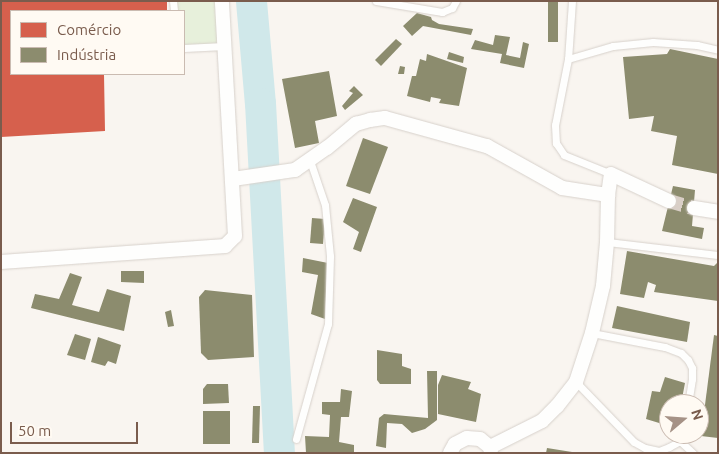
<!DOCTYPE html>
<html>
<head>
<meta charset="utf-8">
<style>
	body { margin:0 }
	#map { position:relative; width:719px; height:454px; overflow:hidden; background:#f9f5f0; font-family:Ubuntu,sans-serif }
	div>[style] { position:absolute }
	.green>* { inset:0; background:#e7f0db }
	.shops>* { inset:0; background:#d6604d }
	.industry>* { inset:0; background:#8c8c6e }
	.river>* { height:31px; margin:-15.5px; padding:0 15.5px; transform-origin:15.5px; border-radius:15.5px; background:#d0e8ea }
	.street-tunnel>* { height:14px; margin-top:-7px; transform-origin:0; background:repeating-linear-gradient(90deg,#d9cfc7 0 14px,transparent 0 21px) }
	.roads { filter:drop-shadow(0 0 1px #d7d1cb) drop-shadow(0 0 1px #d7d1cb) }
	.lane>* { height:7px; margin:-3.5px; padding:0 3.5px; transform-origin:3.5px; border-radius:3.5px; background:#fefefd }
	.street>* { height:14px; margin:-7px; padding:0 7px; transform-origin:7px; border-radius:7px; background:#fefefd }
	span { translate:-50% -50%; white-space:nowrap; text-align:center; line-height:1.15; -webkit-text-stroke:5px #fffaf3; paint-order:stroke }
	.frame { position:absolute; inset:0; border:2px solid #7a5c4d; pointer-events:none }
	.legend { position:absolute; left:10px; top:10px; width:175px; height:65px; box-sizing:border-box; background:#fffaf3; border:1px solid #cabbb1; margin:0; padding:6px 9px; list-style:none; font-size:15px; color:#7a5c4d }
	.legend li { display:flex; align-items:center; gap:10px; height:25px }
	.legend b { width:25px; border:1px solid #cabbb1 }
	.north { position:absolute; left:659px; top:394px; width:50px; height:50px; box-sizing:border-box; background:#fffaf3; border:1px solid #cabbb1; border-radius:50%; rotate:72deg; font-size:14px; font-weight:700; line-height:20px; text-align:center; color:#7a5c4d }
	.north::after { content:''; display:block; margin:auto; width:18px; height:22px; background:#a69286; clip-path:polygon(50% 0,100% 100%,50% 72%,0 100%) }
	.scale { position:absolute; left:10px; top:422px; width:128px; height:22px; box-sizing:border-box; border:2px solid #7a5c4d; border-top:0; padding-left:6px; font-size:15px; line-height:18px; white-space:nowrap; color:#7a5c4d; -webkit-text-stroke:4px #fffaf3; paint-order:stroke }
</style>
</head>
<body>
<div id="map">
	<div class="green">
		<div style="clip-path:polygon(173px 1px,222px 1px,224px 46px,184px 48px,184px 11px,174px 11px)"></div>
	</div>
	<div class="shops">
		<div style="clip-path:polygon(1px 1px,167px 1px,167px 11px,11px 11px,11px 74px,104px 74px,105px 131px,1px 137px)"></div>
	</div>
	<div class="industry">
		<div style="clip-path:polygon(548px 1px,558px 1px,558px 42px,548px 42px)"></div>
		<div style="clip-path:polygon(417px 13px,431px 17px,432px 20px,439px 24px,473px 29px,471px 35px,423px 26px,412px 36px,403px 26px)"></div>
		<div style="clip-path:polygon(495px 35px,510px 37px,506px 55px,520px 58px,523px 42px,529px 44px,524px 68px,500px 63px,502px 54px,471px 49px,475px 40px,493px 45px)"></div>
		<div style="clip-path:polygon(396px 39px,402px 44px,381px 66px,375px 60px)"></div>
		<div style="clip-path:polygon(670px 49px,718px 59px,718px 174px,672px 165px,677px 136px,651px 131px,654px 116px,629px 119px,623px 57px,667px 54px)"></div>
		<div style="clip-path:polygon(449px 52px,464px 57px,463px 63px,447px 59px)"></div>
		<div style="clip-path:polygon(427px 54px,467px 68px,459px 106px,439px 103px,441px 99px,431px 97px,430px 102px,407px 96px,412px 76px,416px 76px,420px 59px,426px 61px)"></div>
		<div style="clip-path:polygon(400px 66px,405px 67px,404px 74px,398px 74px)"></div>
		<div style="clip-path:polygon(329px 71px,337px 116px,315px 121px,319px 143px,295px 148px,282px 79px)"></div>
		<div style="clip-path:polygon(354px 86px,363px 95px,345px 110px,342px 106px,353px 93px,349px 91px)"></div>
		<div style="clip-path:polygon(363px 138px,388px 147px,370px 194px,346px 186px)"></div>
		<div style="clip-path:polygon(673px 186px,695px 190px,692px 226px,704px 228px,702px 239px,662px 231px)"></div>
		<div style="clip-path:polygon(353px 198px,377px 207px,361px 252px,353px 249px,359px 232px,343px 222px)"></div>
		<div style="clip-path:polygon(312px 218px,325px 219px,323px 244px,310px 243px)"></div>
		<div style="clip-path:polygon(627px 251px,714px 266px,718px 262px,718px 301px,654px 292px,656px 285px,648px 282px,644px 298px,620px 294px)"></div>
		<div style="clip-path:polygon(303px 258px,328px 263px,325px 319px,311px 314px,318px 275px,302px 272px)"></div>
		<div style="clip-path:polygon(121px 271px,144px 271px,144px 283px,121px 282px)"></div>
		<div style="clip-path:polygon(70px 273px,82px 277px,72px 305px,99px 312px,107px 289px,131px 296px,124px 331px,31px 308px,35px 294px,59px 299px)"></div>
		<div style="clip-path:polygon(205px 290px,252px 295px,254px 357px,208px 360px,201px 353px,199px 297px)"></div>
		<div style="clip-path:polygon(617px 306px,690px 322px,687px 342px,612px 328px)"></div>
		<div style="clip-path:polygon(171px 310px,174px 326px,168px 327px,165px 312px)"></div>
		<div style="clip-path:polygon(75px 334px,91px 339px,85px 360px,67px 355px)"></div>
		<div style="clip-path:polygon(714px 335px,718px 336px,718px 438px,701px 436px)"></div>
		<div style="clip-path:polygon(98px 337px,121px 345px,116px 364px,108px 361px,105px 366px,91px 362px)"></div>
		<div style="clip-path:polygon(377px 350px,402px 354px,402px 366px,411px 369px,411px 384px,380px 384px,377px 380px)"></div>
		<div style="clip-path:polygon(427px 371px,437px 371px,437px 420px,425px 429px,412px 433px,402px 424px,387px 423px,386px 448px,376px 446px,379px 418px,384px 414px,428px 418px)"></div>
		<div style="clip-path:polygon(442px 375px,471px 382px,468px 389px,481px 394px,476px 422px,438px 414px,438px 385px)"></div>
		<div style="clip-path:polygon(665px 377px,685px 383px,681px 404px,669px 404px,669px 426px,646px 419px,652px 391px,660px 392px)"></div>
		<div style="clip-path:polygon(207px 384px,228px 384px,229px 403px,203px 404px,203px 389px)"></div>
		<div style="clip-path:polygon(341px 389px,352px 391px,349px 417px,341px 417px,339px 442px,354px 445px,354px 453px,306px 453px,305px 436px,329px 437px,330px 415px,322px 414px,322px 402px,340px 402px)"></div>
		<div style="clip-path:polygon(253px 406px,260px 406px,259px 443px,252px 443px)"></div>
		<div style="clip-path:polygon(203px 411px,230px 411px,230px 444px,203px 444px)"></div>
		<div style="clip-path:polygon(547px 448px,572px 452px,572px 453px,546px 453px)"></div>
	</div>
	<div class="river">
		<div style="left:251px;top:1px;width:102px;rotate:85deg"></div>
		<div style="left:260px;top:103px;width:351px;rotate:86.9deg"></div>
	</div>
	<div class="street-tunnel">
		<div style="left:669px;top:201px;width:26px;rotate:16deg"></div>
	</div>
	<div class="roads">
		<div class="lane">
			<div style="left:173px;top:1px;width:10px;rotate:84deg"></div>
			<div style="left:376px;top:1px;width:67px;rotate:9.5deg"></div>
			<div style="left:442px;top:12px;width:11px;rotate:-22deg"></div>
			<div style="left:452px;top:8px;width:8px;rotate:-60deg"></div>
			<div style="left:572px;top:1px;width:58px;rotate:93.9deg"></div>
			<div style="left:568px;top:59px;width:67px;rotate:101.1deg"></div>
			<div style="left:555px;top:125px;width:18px;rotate:87deg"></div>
			<div style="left:556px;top:143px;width:14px;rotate:56deg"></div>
			<div style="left:564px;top:155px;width:51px;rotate:22deg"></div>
			<div style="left:184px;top:48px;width:40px;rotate:-2.9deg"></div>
			<div style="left:568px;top:59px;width:47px;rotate:-16.1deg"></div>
			<div style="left:613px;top:46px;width:40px;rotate:-5.7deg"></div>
			<div style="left:653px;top:42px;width:44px;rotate:3.9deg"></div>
			<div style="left:697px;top:45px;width:22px;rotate:13deg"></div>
			<div style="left:607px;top:242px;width:112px;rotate:6.7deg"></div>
			<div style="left:592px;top:333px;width:74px;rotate:10.9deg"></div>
			<div style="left:665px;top:347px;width:17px;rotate:21deg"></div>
			<div style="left:681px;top:353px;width:10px;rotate:45deg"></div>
			<div style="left:688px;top:360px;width:9px;rotate:63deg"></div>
			<div style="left:692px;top:368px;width:11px;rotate:90deg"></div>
			<div style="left:692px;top:379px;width:25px;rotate:99deg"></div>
			<div style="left:576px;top:382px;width:83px;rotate:46deg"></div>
			<div style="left:634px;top:442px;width:13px;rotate:29deg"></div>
			<div style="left:645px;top:448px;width:14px;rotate:12deg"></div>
			<div style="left:659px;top:451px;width:11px;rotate:-22deg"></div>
			<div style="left:669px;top:447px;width:13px;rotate:-29deg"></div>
			<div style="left:680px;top:441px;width:7px;rotate:-74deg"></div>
			<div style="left:296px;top:439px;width:119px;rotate:-74.5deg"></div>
			<div style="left:328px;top:324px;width:68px;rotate:-88.3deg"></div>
			<div style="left:330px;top:256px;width:51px;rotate:-95.6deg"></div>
			<div style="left:325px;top:205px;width:46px;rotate:-108.8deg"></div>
			<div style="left:680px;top:441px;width:18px;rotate:43deg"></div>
		</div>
		<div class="street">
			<div style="left:233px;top:179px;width:63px;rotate:-8.3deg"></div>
			<div style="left:295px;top:170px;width:39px;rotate:-35deg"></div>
			<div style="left:327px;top:148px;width:38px;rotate:-40deg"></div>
			<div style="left:356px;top:124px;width:15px;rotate:-16deg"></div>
			<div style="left:370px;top:120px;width:15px;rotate:-8deg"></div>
			<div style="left:385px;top:118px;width:106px;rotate:15.4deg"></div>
			<div style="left:487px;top:146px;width:86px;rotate:29.2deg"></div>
			<div style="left:562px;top:188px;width:47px;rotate:8.7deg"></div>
			<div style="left:608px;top:195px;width:47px;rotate:91.2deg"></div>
			<div style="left:607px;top:242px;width:44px;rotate:95.2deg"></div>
			<div style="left:603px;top:286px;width:48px;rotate:103.2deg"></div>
			<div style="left:592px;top:333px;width:52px;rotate:108.1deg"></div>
			<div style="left:576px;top:382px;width:31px;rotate:128deg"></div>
			<div style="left:557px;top:406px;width:21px;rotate:135deg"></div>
			<div style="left:542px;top:421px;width:58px;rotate:153.4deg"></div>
			<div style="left:608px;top:195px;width:21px;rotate:-82deg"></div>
			<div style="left:611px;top:174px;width:64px;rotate:25deg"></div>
			<div style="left:694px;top:208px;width:24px;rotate:9deg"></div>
			<div style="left:1px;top:262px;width:225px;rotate:-4.1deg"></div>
			<div style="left:225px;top:246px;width:14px;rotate:-45deg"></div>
			<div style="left:235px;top:236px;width:235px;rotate:-93.2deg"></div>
			<div style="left:450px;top:453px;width:10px;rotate:-61deg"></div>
			<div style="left:455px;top:444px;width:13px;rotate:-27deg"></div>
			<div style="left:467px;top:438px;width:13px;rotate:4deg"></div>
			<div style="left:480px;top:439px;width:13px;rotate:39deg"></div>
			<div style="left:490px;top:447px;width:6px;rotate:81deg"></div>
		</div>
	</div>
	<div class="frame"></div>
	<ul class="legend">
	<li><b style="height:14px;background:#d6604d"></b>Comércio</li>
	<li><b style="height:14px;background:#8c8c6e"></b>Indústria</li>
	</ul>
	<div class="north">N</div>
	<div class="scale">50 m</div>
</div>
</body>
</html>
